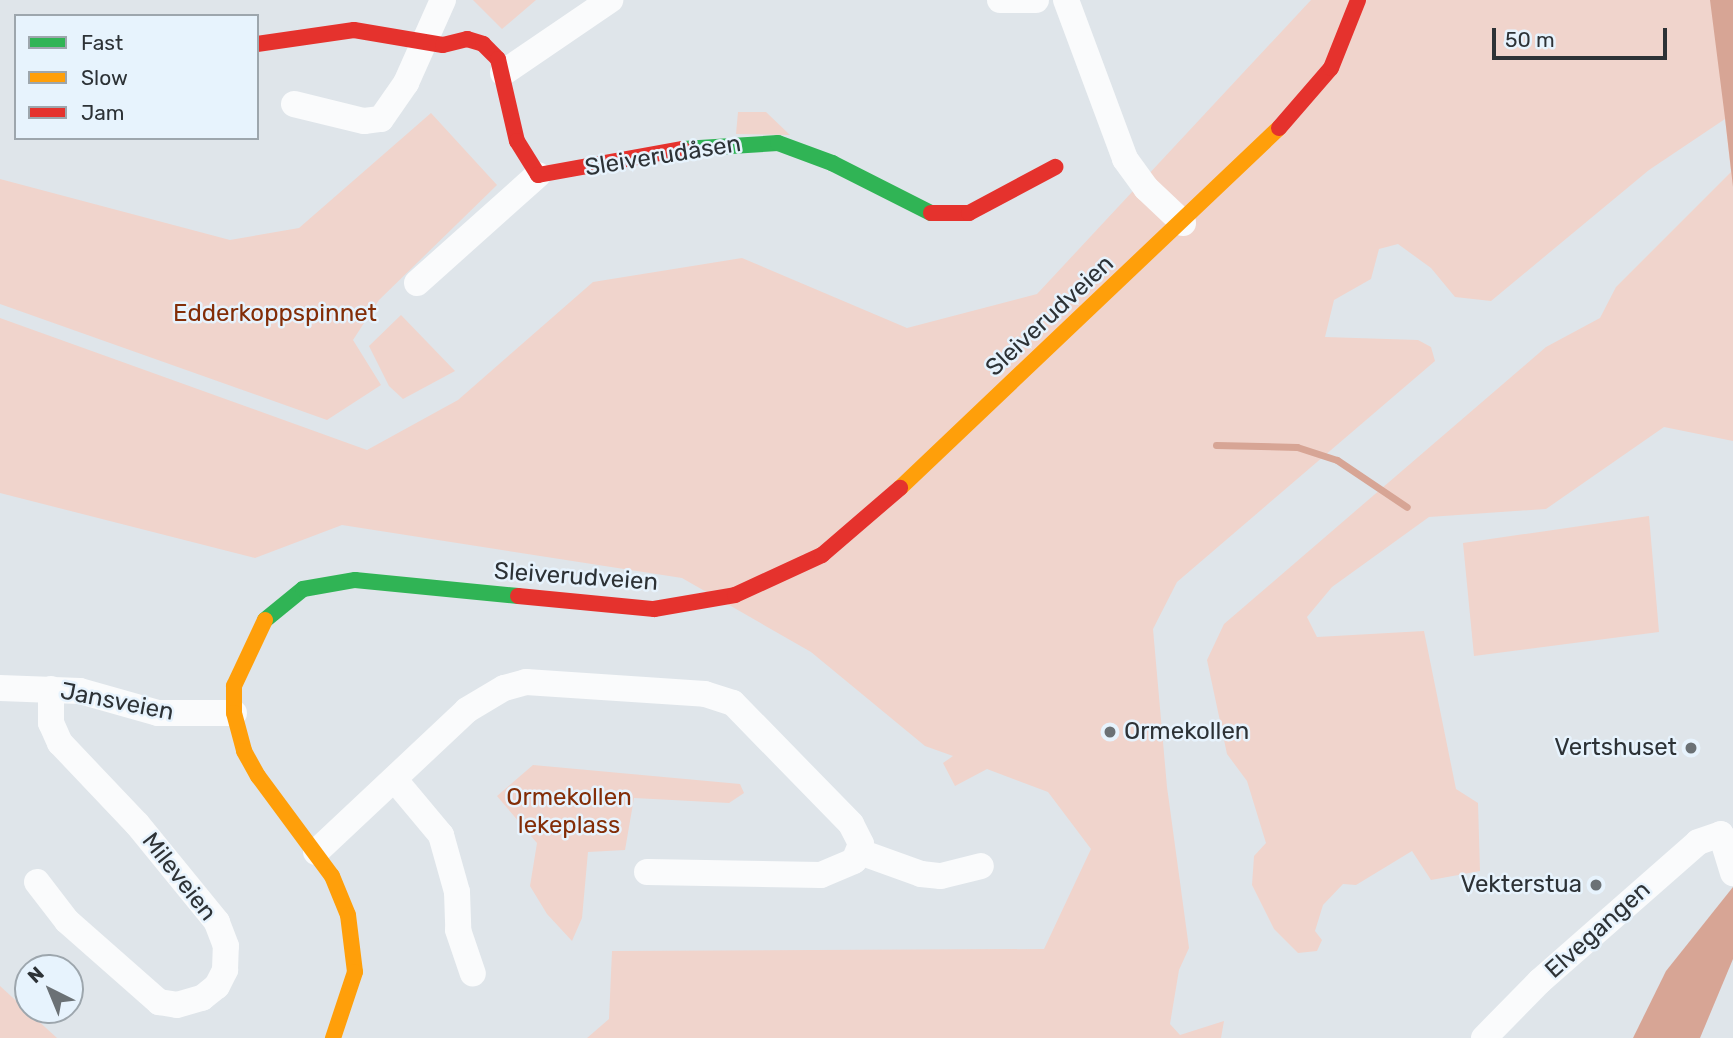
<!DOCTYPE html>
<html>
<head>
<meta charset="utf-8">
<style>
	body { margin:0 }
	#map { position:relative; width:1733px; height:1038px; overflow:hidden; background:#dfe5ea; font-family:Rubik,sans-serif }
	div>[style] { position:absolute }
	.green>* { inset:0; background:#f0d4cc }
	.water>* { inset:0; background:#d7a595 }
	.stream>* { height:7px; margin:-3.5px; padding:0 3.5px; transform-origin:3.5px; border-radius:3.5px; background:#d7a595 }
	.street>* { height:26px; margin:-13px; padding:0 13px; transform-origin:13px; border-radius:13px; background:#fafbfc }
	.fast>* { height:16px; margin:-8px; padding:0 8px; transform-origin:8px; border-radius:8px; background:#30b455 }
	.slow>* { height:16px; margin:-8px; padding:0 8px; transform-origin:8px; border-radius:8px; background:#ff9f0a }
	.jam>* { height:16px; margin:-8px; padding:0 8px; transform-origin:8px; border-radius:8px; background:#e5322d }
	.dots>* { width:19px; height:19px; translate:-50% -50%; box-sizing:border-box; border:4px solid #e7f3fd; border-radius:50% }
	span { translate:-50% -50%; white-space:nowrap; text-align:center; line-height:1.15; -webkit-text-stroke:5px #e7f3fd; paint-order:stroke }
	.street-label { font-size:24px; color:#2d3236 }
	.park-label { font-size:24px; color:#832d07 }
	.poi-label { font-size:24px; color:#2d3236 }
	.left { translate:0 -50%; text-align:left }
	.right { translate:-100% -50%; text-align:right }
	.legend { position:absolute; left:14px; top:14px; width:245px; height:126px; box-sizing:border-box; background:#e7f3fd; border:2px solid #9da6ad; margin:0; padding:9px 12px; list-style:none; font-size:21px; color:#2d3236 }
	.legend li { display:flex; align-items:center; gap:14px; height:35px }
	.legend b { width:35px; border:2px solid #9da6ad }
	.north { position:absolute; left:14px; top:954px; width:70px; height:70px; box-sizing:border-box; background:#e7f3fd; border:2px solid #9da6ad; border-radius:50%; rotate:317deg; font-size:19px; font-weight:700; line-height:28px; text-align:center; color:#2d3236 }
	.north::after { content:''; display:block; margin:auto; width:24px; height:32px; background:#6b7175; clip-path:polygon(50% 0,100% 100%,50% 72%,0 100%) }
	.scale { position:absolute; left:1492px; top:28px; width:175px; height:32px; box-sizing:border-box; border:4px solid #2d3236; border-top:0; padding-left:9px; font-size:21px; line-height:24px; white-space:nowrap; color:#2d3236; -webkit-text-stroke:5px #e7f3fd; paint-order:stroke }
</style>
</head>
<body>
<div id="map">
	<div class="green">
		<div style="clip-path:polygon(473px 0,536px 0,502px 29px)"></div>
		<div style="clip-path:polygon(1311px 0,1733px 0,1733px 441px,1664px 427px,1546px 509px,1429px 517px,1332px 587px,1307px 617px,1317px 637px,1424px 631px,1456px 789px,1478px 803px,1480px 871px,1431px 880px,1412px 851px,1356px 885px,1343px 884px,1323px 905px,1315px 931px,1322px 940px,1317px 951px,1298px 953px,1274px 929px,1252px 885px,1254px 856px,1266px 843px,1247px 781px,1227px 754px,1207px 660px,1224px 624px,1546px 347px,1600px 318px,1616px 287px,1731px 172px,1725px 119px,1649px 170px,1491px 301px,1455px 297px,1431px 268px,1398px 244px,1379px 249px,1371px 279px,1334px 300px,1325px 337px,1418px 340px,1431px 347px,1435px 361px,1177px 582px,1153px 629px,1167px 787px,1189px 948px,1179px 970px,1170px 1024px,1180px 1035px,1224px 1021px,1221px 1038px,587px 1038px,609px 1019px,612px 951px,1044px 949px,1091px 849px,1048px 792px,987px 769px,955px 786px,943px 763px,953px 756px,925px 746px,811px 652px,682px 578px,342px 525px,255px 558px,0 493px,0 318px,367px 450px,458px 400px,593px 282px,742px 258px,907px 328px,1037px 294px)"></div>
		<div style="clip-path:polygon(738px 112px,766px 112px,790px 135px,736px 134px)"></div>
		<div style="clip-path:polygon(431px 113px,497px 185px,379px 300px,353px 340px,381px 385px,327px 420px,0 304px,0 179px,230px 240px,299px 228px)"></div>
		<div style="clip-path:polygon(401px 315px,455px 371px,403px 399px,389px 386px,369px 346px)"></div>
		<div style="clip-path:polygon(1649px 516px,1659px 632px,1474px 656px,1463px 543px)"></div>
		<div style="clip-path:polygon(533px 765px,740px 784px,744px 793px,729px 803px,634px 798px,625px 850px,588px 852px,582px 918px,572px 941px,547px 914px,530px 886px,537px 843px,497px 796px)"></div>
		<div style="clip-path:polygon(0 986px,57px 1038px,0 1038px)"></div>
	</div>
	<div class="water">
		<div style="clip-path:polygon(1710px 0,1733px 0,1733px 187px,1725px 118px)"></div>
		<div style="clip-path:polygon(1733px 887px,1733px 959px,1700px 1038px,1633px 1038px,1666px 971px)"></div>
	</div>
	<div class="stream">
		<div style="left:1216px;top:445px;width:81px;rotate:1.4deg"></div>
		<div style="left:1297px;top:447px;width:42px;rotate:18deg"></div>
		<div style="left:1337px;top:460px;width:84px;rotate:33.9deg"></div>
	</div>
	<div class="street">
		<div style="left:1000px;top:0;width:36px"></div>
		<div style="left:1066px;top:0;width:170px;rotate:69.6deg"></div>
		<div style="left:1125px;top:159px;width:36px;rotate:54deg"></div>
		<div style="left:1146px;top:188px;width:51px;rotate:43.4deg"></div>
		<div style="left:503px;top:73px;width:130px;rotate:-34.3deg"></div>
		<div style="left:294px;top:104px;width:72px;rotate:13.7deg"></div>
		<div style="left:364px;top:121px;width:17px;rotate:-7deg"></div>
		<div style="left:381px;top:119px;width:44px;rotate:-55.2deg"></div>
		<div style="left:406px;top:83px;width:91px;rotate:-66deg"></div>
		<div style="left:417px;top:283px;width:162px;rotate:-41.8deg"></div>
		<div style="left:0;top:688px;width:80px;rotate:2.1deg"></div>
		<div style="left:80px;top:691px;width:81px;rotate:15.8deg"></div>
		<div style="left:158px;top:713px;width:76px"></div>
		<div style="left:395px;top:780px;width:72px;rotate:50.1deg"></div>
		<div style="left:441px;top:835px;width:59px;rotate:74.3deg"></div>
		<div style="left:457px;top:892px;width:38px;rotate:88deg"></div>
		<div style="left:458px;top:930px;width:46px;rotate:71.2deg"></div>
		<div style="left:316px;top:852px;width:207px;rotate:-43.2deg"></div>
		<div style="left:467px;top:710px;width:43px;rotate:-30.7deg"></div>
		<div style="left:504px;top:688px;width:23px;rotate:-15deg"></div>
		<div style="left:526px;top:682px;width:179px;rotate:3.8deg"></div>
		<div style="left:705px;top:694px;width:29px;rotate:18deg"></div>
		<div style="left:733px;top:703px;width:169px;rotate:45.7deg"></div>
		<div style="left:851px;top:824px;width:22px;rotate:63deg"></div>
		<div style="left:861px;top:844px;width:18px;rotate:112deg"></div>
		<div style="left:854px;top:861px;width:36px;rotate:157deg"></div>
		<div style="left:821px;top:875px;width:174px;rotate:-179deg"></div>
		<div style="left:860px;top:852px;width:65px;rotate:19.8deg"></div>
		<div style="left:921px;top:874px;width:20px;rotate:6deg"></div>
		<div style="left:941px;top:876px;width:41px;rotate:-14deg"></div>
		<div style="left:37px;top:882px;width:49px;rotate:52.4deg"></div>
		<div style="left:67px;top:921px;width:123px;rotate:41.4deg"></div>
		<div style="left:159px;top:1002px;width:18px;rotate:9deg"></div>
		<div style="left:177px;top:1005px;width:26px;rotate:-16deg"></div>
		<div style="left:202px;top:998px;width:19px;rotate:-39deg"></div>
		<div style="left:217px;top:986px;width:18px;rotate:-63deg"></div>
		<div style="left:225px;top:970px;width:24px;rotate:-88deg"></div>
		<div style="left:226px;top:946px;width:26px;rotate:-111deg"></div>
		<div style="left:217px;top:922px;width:127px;rotate:-129.2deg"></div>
		<div style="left:137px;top:824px;width:112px;rotate:-133.5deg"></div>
		<div style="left:60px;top:743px;width:22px;rotate:-114deg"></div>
		<div style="left:51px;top:723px;width:34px;rotate:-90deg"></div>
		<div style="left:1484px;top:1038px;width:80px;rotate:-45.5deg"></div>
		<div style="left:1540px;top:981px;width:210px;rotate:-41.3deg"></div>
		<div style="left:1698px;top:842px;width:24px;rotate:-19deg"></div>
		<div style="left:1721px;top:834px;width:41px;rotate:72.9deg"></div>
	</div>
	<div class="fast">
		<div style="left:683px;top:149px;width:95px;rotate:-3.6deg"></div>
		<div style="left:778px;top:143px;width:58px;rotate:20.3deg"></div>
		<div style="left:832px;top:163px;width:111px;rotate:26.8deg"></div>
		<div style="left:265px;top:620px;width:49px;rotate:-39.2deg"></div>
		<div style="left:303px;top:589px;width:53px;rotate:-9.8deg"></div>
		<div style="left:355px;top:580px;width:164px;rotate:5.6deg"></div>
	</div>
	<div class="slow">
		<div style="left:900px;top:488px;width:523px;rotate:-43.53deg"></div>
		<div style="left:265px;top:620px;width:73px;rotate:115.2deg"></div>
		<div style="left:234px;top:686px;width:27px;rotate:90deg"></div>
		<div style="left:234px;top:713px;width:39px;rotate:75deg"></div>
		<div style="left:244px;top:751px;width:29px;rotate:61deg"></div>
		<div style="left:258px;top:776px;width:124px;rotate:53.5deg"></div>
		<div style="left:332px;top:876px;width:42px;rotate:67.7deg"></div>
		<div style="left:348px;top:915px;width:57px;rotate:83deg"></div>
		<div style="left:355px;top:972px;width:70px;rotate:108.4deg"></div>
	</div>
	<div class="jam">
		<div style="left:257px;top:44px;width:98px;rotate:-8.2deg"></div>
		<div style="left:354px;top:30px;width:90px;rotate:9.6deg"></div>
		<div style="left:443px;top:45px;width:25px;rotate:-14deg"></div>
		<div style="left:467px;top:39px;width:17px;rotate:17deg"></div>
		<div style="left:483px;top:44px;width:21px;rotate:45deg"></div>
		<div style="left:498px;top:59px;width:84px;rotate:77deg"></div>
		<div style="left:517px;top:141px;width:40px;rotate:58deg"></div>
		<div style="left:538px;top:175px;width:147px;rotate:-10.2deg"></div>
		<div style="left:1279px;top:128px;width:79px;rotate:-49.1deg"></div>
		<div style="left:1331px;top:68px;width:73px;rotate:-68.3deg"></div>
		<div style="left:931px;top:213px;width:38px"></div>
		<div style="left:969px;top:213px;width:98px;rotate:-28.1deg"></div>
		<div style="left:518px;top:596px;width:137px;rotate:5.5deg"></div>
		<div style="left:654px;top:609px;width:82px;rotate:-9.8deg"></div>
		<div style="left:735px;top:595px;width:96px;rotate:-24.7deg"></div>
		<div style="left:822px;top:555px;width:103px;rotate:-40.7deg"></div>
	</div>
	<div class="dots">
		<div style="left:1110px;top:732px;background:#6b7175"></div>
		<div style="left:1691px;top:748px;background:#6b7175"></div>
		<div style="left:1596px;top:885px;background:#6b7175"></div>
	</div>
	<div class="street-label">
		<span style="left:663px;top:156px;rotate:-9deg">Sleiverudåsen</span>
		<span style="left:1050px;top:316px;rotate:-43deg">Sleiverudveien</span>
		<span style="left:576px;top:577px;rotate:4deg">Sleiverudveien</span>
		<span style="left:117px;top:702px;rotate:11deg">Jansveien</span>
		<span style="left:179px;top:877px;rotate:52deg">Mileveien</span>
		<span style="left:1598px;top:930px;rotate:-42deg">Elvegangen</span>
	</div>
	<div class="park-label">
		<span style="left:275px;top:314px">Edderkoppspinnet</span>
		<span style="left:569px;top:812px">Ormekollen<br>lekeplass</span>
	</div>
	<div class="poi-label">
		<span class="left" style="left:1124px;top:732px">Ormekollen</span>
		<span class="right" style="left:1677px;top:748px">Vertshuset</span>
		<span class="right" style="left:1582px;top:885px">Vekterstua</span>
	</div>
	<ul class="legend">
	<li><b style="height:9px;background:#30b455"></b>Fast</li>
	<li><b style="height:9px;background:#ff9f0a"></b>Slow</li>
	<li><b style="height:9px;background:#e5322d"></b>Jam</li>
	</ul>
	<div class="north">N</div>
	<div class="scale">50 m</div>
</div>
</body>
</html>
